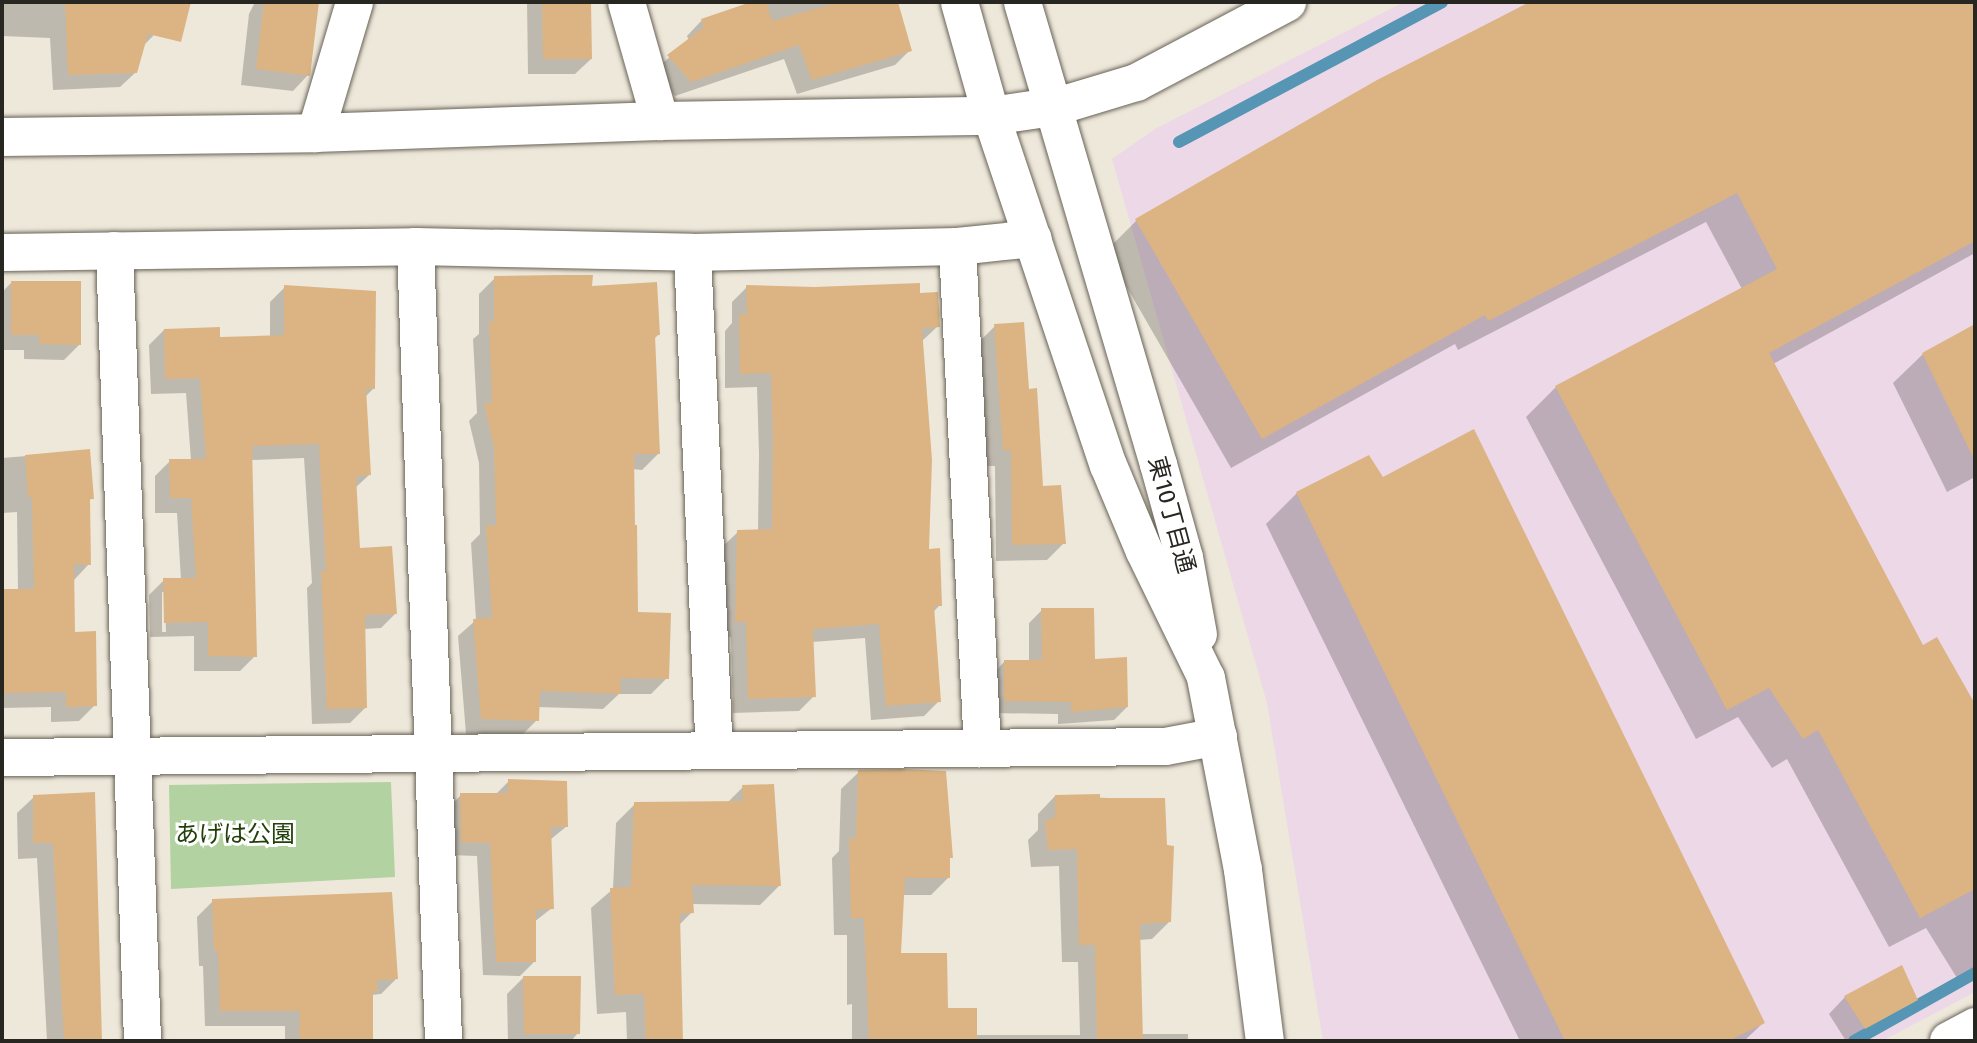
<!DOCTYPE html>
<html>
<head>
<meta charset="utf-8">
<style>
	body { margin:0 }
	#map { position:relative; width:1977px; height:1043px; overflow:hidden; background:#eee8db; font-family:"Fira Sans","Noto Sans JP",sans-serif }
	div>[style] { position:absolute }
	.industrial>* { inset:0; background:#ecd8e7 }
	.green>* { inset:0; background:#b2d2a1 }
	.shadow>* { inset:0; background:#0003 }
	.stream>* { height:12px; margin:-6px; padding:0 6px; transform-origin:6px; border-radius:6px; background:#5795b5 }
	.building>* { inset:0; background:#dcb483 }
	.roads { filter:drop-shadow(0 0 2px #686357) drop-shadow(0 0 2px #686357) }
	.minor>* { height:37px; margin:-18.5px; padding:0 18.5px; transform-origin:18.5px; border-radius:18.5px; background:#fff }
	.tertiary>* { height:38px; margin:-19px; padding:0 19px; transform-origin:19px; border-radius:19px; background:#fff }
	span { translate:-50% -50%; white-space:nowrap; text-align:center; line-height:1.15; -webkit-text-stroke:6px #fff; paint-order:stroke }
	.street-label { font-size:24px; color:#282621 }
	.park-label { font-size:24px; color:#21400a }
	.frame { position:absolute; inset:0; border:4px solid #282621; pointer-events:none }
</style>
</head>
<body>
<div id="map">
	<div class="industrial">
		<div style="clip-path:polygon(1404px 2px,1975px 2px,1975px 992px,1882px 1041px,1323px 1041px,1267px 703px,1112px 159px,1155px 129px)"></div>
	</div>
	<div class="green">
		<div style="clip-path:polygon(391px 782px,395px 877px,171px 889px,169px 785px)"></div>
	</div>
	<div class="shadow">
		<div style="clip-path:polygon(3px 2px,150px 2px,154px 35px,143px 46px,136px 72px,120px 87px,53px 90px,50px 38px,2px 36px)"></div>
		<div style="clip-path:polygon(255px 2px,304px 2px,308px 75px,293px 91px,241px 85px,249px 14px)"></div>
		<div style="clip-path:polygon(527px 2px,589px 2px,591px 59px,575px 74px,528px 74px)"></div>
		<div style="clip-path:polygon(757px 2px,896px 2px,910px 50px,895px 65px,797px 94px,784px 59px,675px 96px,653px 71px,689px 41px,687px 36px,702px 20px)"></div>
		<div style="clip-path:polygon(1530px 2px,1975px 2px,1975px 253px,1773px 364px,1922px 647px,1937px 639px,1975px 708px,1975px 967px,1957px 978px,1926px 928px,1889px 947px,1787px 759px,1772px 768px,1738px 717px,1696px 739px,1526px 417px,1556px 387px,1742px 289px,1706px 222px,1458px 350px,1455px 344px,1231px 468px,1106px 251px,1136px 221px,1378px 82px)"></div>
		<div style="clip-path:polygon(495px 278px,590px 288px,659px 334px,653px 340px,658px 454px,642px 470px,632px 469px,636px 614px,667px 678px,651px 694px,619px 694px,603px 709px,537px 707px,537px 720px,521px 736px,466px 734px,458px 636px,476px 620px,471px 543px,480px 534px,479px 463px,469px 421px,477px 413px,473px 339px,479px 334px,479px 294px)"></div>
		<div style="clip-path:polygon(11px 283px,80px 344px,64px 360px,24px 359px,24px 350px,2px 350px,2px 292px)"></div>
		<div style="clip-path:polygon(evenodd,285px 287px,374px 388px,365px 397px,369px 475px,355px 488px,358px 549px,396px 613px,381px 628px,363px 629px,365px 708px,350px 723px,312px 724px,307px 588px,312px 583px,304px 458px,251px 460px,255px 656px,240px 671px,194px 671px,194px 636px,150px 637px,149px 595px,164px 580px,181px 580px,177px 513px,155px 513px,155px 476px,170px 461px,191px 461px,186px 393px,151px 394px,149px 345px,164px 330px,218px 339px,270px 337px,270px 302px,285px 287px,162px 592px,165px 592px,166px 632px,162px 632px,162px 592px)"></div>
		<div style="clip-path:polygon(747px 287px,918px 294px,938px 326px,921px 342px,927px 551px,940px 605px,933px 612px,939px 701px,924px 716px,871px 720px,865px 638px,812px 642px,814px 696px,799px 711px,733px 713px,731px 637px,721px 636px,722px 547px,738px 532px,758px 531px,759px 454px,757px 387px,725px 388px,725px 331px,732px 323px,732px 302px)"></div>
		<div style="clip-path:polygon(995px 326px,1028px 390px,1042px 488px,1064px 543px,1047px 560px,996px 561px,995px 466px,987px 466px,978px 343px)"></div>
		<div style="clip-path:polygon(1975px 326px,1975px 477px,1947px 492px,1893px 383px,1923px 354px)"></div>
		<div style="clip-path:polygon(88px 451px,92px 498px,88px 502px,89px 564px,74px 580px,73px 634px,95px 705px,79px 721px,51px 722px,51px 707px,2px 708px,2px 591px,18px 591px,17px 512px,2px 513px,2px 458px)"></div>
		<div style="clip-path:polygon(1297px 493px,1763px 1023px,1744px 1041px,1520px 1041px,1266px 524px)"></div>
		<div style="clip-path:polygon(1042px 610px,1093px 661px,1127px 707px,1114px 720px,1058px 724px,1058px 714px,992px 713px,992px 675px,1004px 662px,1029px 662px,1029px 623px)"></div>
		<div style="clip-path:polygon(859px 772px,951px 857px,948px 860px,949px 877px,931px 895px,903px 895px,899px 955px,947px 1010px,975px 1035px,1080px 1035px,1078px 962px,1062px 962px,1059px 866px,1031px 867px,1028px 840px,1038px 830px,1038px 814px,1055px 796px,1163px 800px,1170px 921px,1152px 939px,1139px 940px,1141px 1034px,1188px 1034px,1188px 1041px,852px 1041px,852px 1004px,847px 1005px,847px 935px,834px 935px,832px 858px,839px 851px,841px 789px)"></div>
		<div style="clip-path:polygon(509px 781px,567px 826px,550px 840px,552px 908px,534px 922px,534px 962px,520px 976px,483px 975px,477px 856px,448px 855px,447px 809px,461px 795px,495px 795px)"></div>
		<div style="clip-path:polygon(743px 787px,779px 886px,760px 905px,692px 904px,692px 912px,678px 926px,682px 1041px,627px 1041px,626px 1012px,597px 1014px,591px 908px,613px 889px,616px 823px,635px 804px,727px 803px)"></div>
		<div style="clip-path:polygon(93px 794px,100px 1041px,47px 1041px,37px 858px,18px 859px,17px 813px,34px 797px)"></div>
		<div style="clip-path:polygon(213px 901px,396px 979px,381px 994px,371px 995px,371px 1041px,285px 1041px,285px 1026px,205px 1026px,203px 966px,199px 966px,197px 917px)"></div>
		<div style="clip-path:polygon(524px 977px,578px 1033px,571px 1041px,508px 1041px,507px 994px)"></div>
		<div style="clip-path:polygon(1845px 997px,1916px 1000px,1899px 1017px,1853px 1041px,1846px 1041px,1829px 1014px)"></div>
	</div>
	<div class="stream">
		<div style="left:1179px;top:142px;width:298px;rotate:-28deg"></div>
		<div style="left:1854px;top:1041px;width:139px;rotate:-29.3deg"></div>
	</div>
	<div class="building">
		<div style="clip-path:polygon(65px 2px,191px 2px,181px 42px,148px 34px,137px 73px,68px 75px)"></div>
		<div style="clip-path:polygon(264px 2px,319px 2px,310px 76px,256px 69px)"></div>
		<div style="clip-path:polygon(542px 2px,591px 2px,592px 59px,543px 59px)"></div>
		<div style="clip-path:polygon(751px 2px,766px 2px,772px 21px,840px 2px,898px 2px,912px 51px,812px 80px,799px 45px,691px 82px,667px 55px,704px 27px,701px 19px)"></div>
		<div style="clip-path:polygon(1530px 2px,1975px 2px,1975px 241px,1769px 353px,1923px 645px,1937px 637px,1975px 704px,1975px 889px,1920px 918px,1818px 730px,1803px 739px,1769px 688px,1727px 710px,1555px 386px,1777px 269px,1737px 193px,1488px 321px,1485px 315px,1262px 439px,1135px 219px,1377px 80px)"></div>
		<div style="clip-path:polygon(558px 275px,593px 275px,592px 286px,657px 282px,660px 335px,655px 335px,660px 454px,634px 454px,635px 525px,637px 525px,638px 612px,671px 613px,669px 679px,620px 678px,621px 694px,540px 691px,539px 721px,481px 719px,473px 619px,492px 618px,486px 525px,496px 526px,494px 447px,484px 403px,492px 403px,489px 322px,494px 321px,494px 276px)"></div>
		<div style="clip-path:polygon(11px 281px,81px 281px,81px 345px,39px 344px,39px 335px,11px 335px)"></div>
		<div style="clip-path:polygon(920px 283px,920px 293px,938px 292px,940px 327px,922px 328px,932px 460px,929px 549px,940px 548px,942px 606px,934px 606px,941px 702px,886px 706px,879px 624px,813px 629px,816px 697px,748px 699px,746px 622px,735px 622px,737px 530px,772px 529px,773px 438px,771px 373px,740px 374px,739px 314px,747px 315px,746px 285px,814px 287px)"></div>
		<div style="clip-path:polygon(284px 285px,376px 291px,375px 389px,366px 388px,371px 475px,356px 476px,360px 548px,392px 546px,397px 614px,365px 615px,367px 708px,327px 709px,321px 571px,326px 571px,319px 444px,252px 446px,257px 657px,208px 656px,208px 622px,164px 623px,163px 578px,196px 578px,191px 498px,170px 498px,169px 459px,206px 459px,200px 378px,165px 379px,164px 329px,220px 327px,220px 337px,284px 335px)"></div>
		<div style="clip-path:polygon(1024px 322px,1029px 389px,1037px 388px,1043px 486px,1061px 485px,1066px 544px,1012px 545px,1011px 450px,1003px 450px,994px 324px)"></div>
		<div style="clip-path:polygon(1975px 324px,1975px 461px,1922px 353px)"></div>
		<div style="clip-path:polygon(1474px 429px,1765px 1023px,1728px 1041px,1565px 1041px,1296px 492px,1369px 455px,1383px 477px)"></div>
		<div style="clip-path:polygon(90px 449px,94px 499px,90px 499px,91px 565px,74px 564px,75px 632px,96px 631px,97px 706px,66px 707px,66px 692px,2px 693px,2px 589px,34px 589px,32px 497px,28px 497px,25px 455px)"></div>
		<div style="clip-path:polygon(1041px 608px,1094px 608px,1095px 659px,1127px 657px,1128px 707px,1071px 712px,1071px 702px,1004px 701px,1004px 660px,1042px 660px)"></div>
		<div style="clip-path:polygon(904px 769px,946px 771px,953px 858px,950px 858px,950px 878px,905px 878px,901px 953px,947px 953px,948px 1008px,977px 1008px,977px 1039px,869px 1039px,864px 918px,851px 918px,849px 839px,856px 838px,858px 770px)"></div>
		<div style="clip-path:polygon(508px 779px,567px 781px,568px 827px,551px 827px,554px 909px,536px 910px,536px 962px,496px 962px,490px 843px,461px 842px,460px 793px,508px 793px)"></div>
		<div style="clip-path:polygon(774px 784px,781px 886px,692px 885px,694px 913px,680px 914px,683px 1041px,646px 1041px,644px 994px,615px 995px,610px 888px,631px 887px,634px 802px,743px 801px,742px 785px)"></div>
		<div style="clip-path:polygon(95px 792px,102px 1041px,64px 1041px,53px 843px,33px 843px,33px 795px)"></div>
		<div style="clip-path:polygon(1100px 794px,1100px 798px,1165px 798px,1167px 845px,1174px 846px,1171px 922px,1140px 924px,1143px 1041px,1097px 1041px,1095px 945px,1079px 945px,1077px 849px,1048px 850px,1045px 821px,1055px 817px,1055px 795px)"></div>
		<div style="clip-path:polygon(392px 892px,398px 979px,377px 980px,378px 991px,373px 991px,373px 1041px,299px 1041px,300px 1011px,220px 1011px,218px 951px,214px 951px,212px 899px)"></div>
		<div style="clip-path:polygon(1902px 965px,1918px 1000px,1865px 1029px,1844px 996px)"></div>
		<div style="clip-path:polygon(523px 976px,581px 976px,580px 1034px,524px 1034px)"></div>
	</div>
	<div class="roads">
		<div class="minor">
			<div style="left:626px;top:2px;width:124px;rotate:74.1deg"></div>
			<div style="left:959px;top:2px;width:118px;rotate:74.3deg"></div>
			<div style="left:991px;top:116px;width:368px;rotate:71.5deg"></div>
			<div style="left:1108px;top:465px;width:93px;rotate:67.3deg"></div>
			<div style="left:1144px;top:551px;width:141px;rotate:64deg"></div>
			<div style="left:1022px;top:2px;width:482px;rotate:73.6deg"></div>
			<div style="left:1158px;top:464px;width:97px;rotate:74.4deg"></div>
			<div style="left:1184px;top:557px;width:78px;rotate:79.7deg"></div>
			<div style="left:1053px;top:107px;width:87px;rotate:-16.8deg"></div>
			<div style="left:1136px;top:82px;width:171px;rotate:-27.9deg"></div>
			<div style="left:315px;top:133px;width:137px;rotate:-73.4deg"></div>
			<div style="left:415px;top:246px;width:795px;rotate:87.98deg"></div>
			<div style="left:957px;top:246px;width:503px;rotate:87.15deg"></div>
			<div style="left:114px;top:250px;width:791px;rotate:87.97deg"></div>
			<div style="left:2px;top:252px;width:413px;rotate:-0.8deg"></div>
			<div style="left:415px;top:246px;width:277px;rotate:1.2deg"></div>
			<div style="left:692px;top:252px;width:265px;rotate:-1.3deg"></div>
			<div style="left:957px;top:246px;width:76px;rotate:-6deg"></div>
			<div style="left:692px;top:252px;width:498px;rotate:87.5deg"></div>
			<div style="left:2px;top:757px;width:1163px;rotate:-0.54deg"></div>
			<div style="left:1165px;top:746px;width:54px;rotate:-10.7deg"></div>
		</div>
		<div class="tertiary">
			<div style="left:2px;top:137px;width:313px;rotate:-0.7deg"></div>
			<div style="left:315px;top:133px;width:345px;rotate:-2deg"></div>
			<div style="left:660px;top:121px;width:331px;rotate:-0.9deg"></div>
			<div style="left:991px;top:116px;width:63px;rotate:-8.3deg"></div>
			<div style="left:1206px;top:678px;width:196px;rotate:79.1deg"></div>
			<div style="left:1243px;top:870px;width:172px;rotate:82.7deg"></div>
			<div style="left:1949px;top:1041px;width:30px;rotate:-28deg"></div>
		</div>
	</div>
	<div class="street-label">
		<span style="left:1171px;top:515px;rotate:75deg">東10丁目通</span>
	</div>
	<div class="park-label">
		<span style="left:235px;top:835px">あげは公園</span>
	</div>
	<div class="frame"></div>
</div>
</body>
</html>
